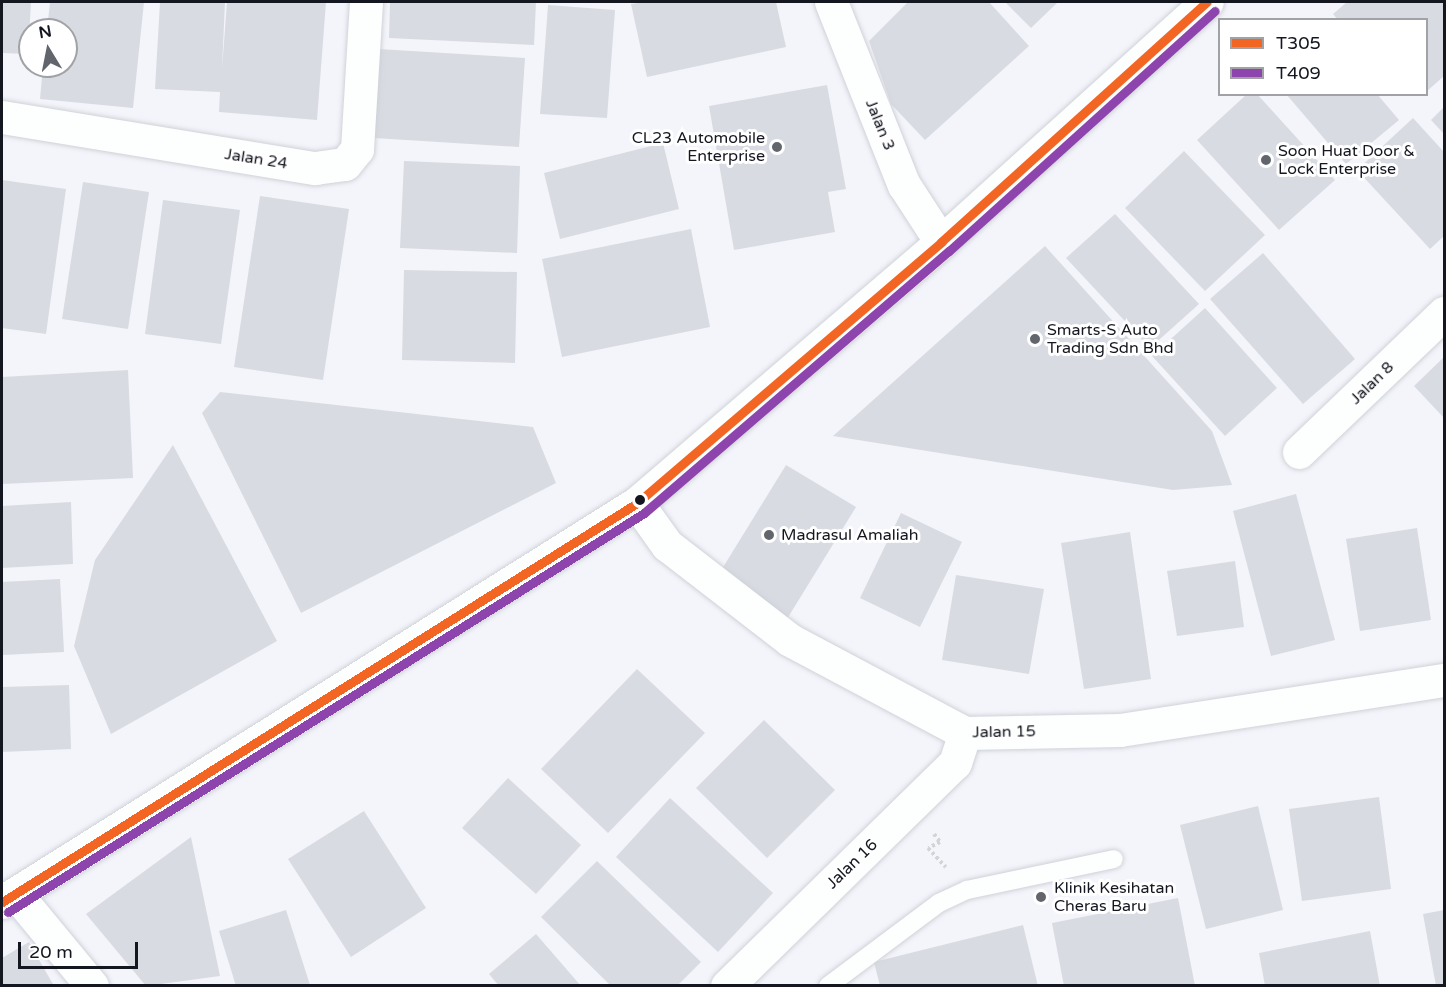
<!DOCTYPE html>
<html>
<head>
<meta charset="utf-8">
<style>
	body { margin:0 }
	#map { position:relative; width:1446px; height:987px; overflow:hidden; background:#f4f5fb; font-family:"Varela Round",sans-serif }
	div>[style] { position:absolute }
	.building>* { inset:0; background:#d9dbe2 }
	.path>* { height:4px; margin-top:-2px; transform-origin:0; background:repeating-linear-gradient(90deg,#d4d4d6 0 3px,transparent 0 6px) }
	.roads { filter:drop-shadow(0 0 2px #cfd2d8) drop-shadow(0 0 2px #cfd2d8) }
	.lane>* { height:18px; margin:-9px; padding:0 9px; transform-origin:9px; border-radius:9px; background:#fdfefe }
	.street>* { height:33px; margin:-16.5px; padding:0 16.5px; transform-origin:16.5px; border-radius:16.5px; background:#fdfefe }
	.secondary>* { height:33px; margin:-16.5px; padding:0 16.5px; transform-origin:16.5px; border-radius:16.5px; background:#fdfefe }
	.bus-1>* { height:9px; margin:-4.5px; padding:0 4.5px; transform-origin:4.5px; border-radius:4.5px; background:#f26522 }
	.bus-2>* { height:9px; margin:-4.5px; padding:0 4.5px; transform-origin:4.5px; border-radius:4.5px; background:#8e44ad }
	.dots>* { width:16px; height:16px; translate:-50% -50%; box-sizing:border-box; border:3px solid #fff; border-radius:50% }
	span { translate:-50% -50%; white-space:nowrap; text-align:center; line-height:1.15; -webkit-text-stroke:6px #fff; paint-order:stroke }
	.street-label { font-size:16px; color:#14171f }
	.poi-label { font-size:16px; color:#14171f }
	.right { translate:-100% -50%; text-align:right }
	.left { translate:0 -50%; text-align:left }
	.frame { position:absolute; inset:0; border:3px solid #14171f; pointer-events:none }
	.legend { position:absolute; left:1218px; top:18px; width:210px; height:78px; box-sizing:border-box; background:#fff; border:2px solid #a1a2a5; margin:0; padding:8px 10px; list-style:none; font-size:18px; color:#14171f }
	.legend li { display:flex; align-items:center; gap:12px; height:30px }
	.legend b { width:30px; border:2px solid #a1a2a5 }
	.north { position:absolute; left:18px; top:18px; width:60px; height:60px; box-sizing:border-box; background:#fff; border:2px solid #a1a2a5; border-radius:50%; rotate:350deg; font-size:16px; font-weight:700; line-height:24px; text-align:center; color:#14171f }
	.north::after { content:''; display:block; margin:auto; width:21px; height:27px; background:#62656c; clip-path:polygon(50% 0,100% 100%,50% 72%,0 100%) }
	.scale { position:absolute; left:18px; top:942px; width:120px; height:27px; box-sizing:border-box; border:3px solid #14171f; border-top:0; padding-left:8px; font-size:18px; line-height:21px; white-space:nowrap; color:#14171f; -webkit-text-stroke:4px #fff; paint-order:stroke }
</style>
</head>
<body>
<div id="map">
	<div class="building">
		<div style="clip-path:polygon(2px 2px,31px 2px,28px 54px,2px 53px)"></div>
		<div style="clip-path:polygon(50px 2px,144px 2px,133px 108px,40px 99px,43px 66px,66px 66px,66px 30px,47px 30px)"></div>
		<div style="clip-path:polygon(160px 2px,225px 2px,222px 69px,227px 2px,326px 2px,317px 120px,219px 112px,220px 92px,155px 89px)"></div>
		<div style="clip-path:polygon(390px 2px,536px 2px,534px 45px,389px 38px)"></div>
		<div style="clip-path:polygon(644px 2px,776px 2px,786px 47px,647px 77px,631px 4px)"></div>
		<div style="clip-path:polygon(908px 2px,989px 2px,1029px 46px,925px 140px,891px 104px,869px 41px)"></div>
		<div style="clip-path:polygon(1005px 2px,1058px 2px,1031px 28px)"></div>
		<div style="clip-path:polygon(1347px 2px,1444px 2px,1444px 76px,1426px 92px,1426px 20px,1338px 20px,1333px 14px)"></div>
		<div style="clip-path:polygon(548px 5px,615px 10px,607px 118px,540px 114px)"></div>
		<div style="clip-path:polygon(379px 49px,525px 58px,519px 147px,374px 138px)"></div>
		<div style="clip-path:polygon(827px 85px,846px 189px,828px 192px,835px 232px,734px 250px,709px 106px)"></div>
		<div style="clip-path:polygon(1247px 94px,1257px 94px,1335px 180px,1279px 230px,1197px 140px)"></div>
		<div style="clip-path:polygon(1286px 94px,1377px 94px,1399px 120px,1346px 164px)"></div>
		<div style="clip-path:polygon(1444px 107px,1444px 134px,1431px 120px)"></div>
		<div style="clip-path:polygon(1413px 118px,1444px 152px,1444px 236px,1430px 249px,1357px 170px)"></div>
		<div style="clip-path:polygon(663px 143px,679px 209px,560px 239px,544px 173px)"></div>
		<div style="clip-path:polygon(1184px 151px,1265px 235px,1205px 291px,1125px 208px)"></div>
		<div style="clip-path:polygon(404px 161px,520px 166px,517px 253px,400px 248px)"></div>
		<div style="clip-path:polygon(2px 180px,66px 189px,46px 334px,2px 328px)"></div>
		<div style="clip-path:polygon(83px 182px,149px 192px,128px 329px,62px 319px)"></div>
		<div style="clip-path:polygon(260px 196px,349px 209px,323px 380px,234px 367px)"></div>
		<div style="clip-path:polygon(163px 200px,240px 210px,221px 344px,145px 334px)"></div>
		<div style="clip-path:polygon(1115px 214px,1199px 304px,1150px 348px,1066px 258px)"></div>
		<div style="clip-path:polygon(691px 229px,710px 327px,562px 357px,542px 259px)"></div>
		<div style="clip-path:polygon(1045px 246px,1212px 431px,1232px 485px,1173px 490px,833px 436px)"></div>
		<div style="clip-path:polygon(1263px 253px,1355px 359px,1303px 404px,1210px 299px)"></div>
		<div style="clip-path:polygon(404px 270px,517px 272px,515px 363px,402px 360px)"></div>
		<div style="clip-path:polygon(1205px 308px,1277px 388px,1225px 436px,1152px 356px)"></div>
		<div style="clip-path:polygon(1444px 357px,1444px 418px,1414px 386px)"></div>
		<div style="clip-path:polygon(128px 370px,133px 478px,2px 484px,2px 377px)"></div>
		<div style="clip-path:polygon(220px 392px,533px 427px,556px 483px,301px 613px,202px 413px)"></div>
		<div style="clip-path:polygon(173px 445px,277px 641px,111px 734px,74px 646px,95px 560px)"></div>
		<div style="clip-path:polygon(786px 465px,856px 507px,787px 619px,717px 577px)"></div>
		<div style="clip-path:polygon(1296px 494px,1335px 640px,1271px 656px,1233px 511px)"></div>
		<div style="clip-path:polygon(71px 502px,73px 564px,2px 568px,2px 506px)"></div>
		<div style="clip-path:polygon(901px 513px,962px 542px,920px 627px,860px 598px)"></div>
		<div style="clip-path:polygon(1417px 528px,1431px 620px,1360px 631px,1346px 539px)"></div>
		<div style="clip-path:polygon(1130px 532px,1151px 679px,1084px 689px,1061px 543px)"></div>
		<div style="clip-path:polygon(1235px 561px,1244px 627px,1177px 636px,1167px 571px)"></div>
		<div style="clip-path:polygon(956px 575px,1044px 589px,1029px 674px,942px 660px)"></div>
		<div style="clip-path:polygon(60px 579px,64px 652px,2px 655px,2px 582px)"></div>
		<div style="clip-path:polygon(637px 669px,705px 733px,608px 833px,541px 769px)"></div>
		<div style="clip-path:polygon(69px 685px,71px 749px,2px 752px,2px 687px)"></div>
		<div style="clip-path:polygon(764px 720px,835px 790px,767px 858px,696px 788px)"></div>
		<div style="clip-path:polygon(508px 778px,581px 845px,536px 894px,462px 828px)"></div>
		<div style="clip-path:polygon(1379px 797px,1391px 889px,1302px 901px,1289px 809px)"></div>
		<div style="clip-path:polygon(670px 798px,773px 893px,718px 952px,616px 857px)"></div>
		<div style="clip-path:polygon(1258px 806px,1283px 910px,1206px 929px,1180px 825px)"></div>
		<div style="clip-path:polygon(364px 811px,426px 908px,351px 957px,288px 859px)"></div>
		<div style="clip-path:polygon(191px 837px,220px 976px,146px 986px,86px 914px)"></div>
		<div style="clip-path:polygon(597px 861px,701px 962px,677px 986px,611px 986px,541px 917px)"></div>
		<div style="clip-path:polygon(1178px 898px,1195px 986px,1064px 986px,1052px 923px)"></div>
		<div style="clip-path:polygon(286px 910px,310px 985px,236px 986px,219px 931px)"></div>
		<div style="clip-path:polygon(1444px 910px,1444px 986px,1436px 986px,1423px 914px)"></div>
		<div style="clip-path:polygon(1023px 925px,1038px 986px,880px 986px,874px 962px)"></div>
		<div style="clip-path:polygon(1370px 931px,1380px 986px,1265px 986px,1259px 953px)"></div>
		<div style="clip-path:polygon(536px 934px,581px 986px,499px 986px,489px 974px)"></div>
		<div style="clip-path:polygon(29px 942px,54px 986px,2px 986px,2px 958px)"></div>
	</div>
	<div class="path">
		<div style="left:934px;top:834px;width:10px;rotate:53deg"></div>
		<div style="left:940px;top:842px;width:13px;rotate:153deg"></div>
		<div style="left:928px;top:848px;width:26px;rotate:47deg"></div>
	</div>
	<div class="roads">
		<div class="lane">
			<div style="left:828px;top:986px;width:139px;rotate:-36.8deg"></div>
			<div style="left:939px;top:903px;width:31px;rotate:-25deg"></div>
			<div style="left:967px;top:890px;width:150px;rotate:-11.9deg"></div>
		</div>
		<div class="street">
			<div style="left:831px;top:2px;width:197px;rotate:68.3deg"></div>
			<div style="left:904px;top:185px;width:68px;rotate:57deg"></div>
			<div style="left:2px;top:117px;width:317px;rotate:9.3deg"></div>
			<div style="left:315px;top:168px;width:30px;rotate:-8deg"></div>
			<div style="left:345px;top:164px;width:19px;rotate:-51deg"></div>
			<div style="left:357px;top:149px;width:147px;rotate:-86.5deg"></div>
			<div style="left:1299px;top:452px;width:201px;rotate:-43.8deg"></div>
			<div style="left:637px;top:503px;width:52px;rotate:54.5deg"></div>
			<div style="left:667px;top:545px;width:155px;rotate:37.7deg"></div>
			<div style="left:790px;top:640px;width:198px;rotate:28deg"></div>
			<div style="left:965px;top:733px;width:155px;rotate:-1.1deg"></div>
			<div style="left:1120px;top:730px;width:328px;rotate:-8.8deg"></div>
			<div style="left:16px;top:894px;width:119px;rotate:50.4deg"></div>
			<div style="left:727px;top:986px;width:319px;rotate:-44.4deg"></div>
			<div style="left:955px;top:763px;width:32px;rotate:-72deg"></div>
		</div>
		<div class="secondary">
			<div style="left:2px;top:902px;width:750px;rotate:-32.14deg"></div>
			<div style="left:637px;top:503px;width:401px;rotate:-40.6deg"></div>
			<div style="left:941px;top:242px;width:358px;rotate:-42.1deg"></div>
		</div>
	</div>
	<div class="bus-1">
		<div style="left:2px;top:902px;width:750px;rotate:-32.14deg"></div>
		<div style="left:637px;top:503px;width:401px;rotate:-40.6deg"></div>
		<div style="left:941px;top:242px;width:358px;rotate:-42.1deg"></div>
	</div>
	<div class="bus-2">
		<div style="left:8px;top:912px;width:751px;rotate:-32.1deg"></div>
		<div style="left:644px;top:513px;width:402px;rotate:-40.7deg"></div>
		<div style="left:949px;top:251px;width:358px;rotate:-42.1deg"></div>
	</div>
	<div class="dots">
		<div style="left:777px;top:147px;background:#62656c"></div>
		<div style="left:1266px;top:160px;background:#62656c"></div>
		<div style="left:1035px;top:339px;background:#62656c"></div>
		<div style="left:640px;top:500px;background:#14171f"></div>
		<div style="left:769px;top:535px;background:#62656c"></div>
		<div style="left:1041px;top:897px;background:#62656c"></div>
	</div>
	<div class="street-label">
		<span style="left:880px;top:125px;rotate:68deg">Jalan 3</span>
		<span style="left:256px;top:159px;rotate:9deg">Jalan 24</span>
		<span style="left:1372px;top:383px;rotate:-44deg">Jalan 8</span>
		<span style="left:1004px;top:732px;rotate:-1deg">Jalan 15</span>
		<span style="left:852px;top:864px;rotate:-44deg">Jalan 16</span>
	</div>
	<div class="poi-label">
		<span class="right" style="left:765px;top:147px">CL23 Automobile<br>Enterprise</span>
		<span class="left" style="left:1278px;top:160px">Soon Huat Door &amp;<br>Lock Enterprise</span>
		<span class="left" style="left:1047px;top:339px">Smarts-S Auto<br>Trading Sdn Bhd</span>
		<span class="left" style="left:781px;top:535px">Madrasul Amaliah</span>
		<span class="left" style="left:1054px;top:897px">Klinik Kesihatan<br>Cheras Baru</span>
	</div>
	<div class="frame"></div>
	<ul class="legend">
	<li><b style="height:8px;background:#f26522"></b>T305</li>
	<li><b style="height:8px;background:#8e44ad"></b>T409</li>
	</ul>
	<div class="north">N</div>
	<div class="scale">20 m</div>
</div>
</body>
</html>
